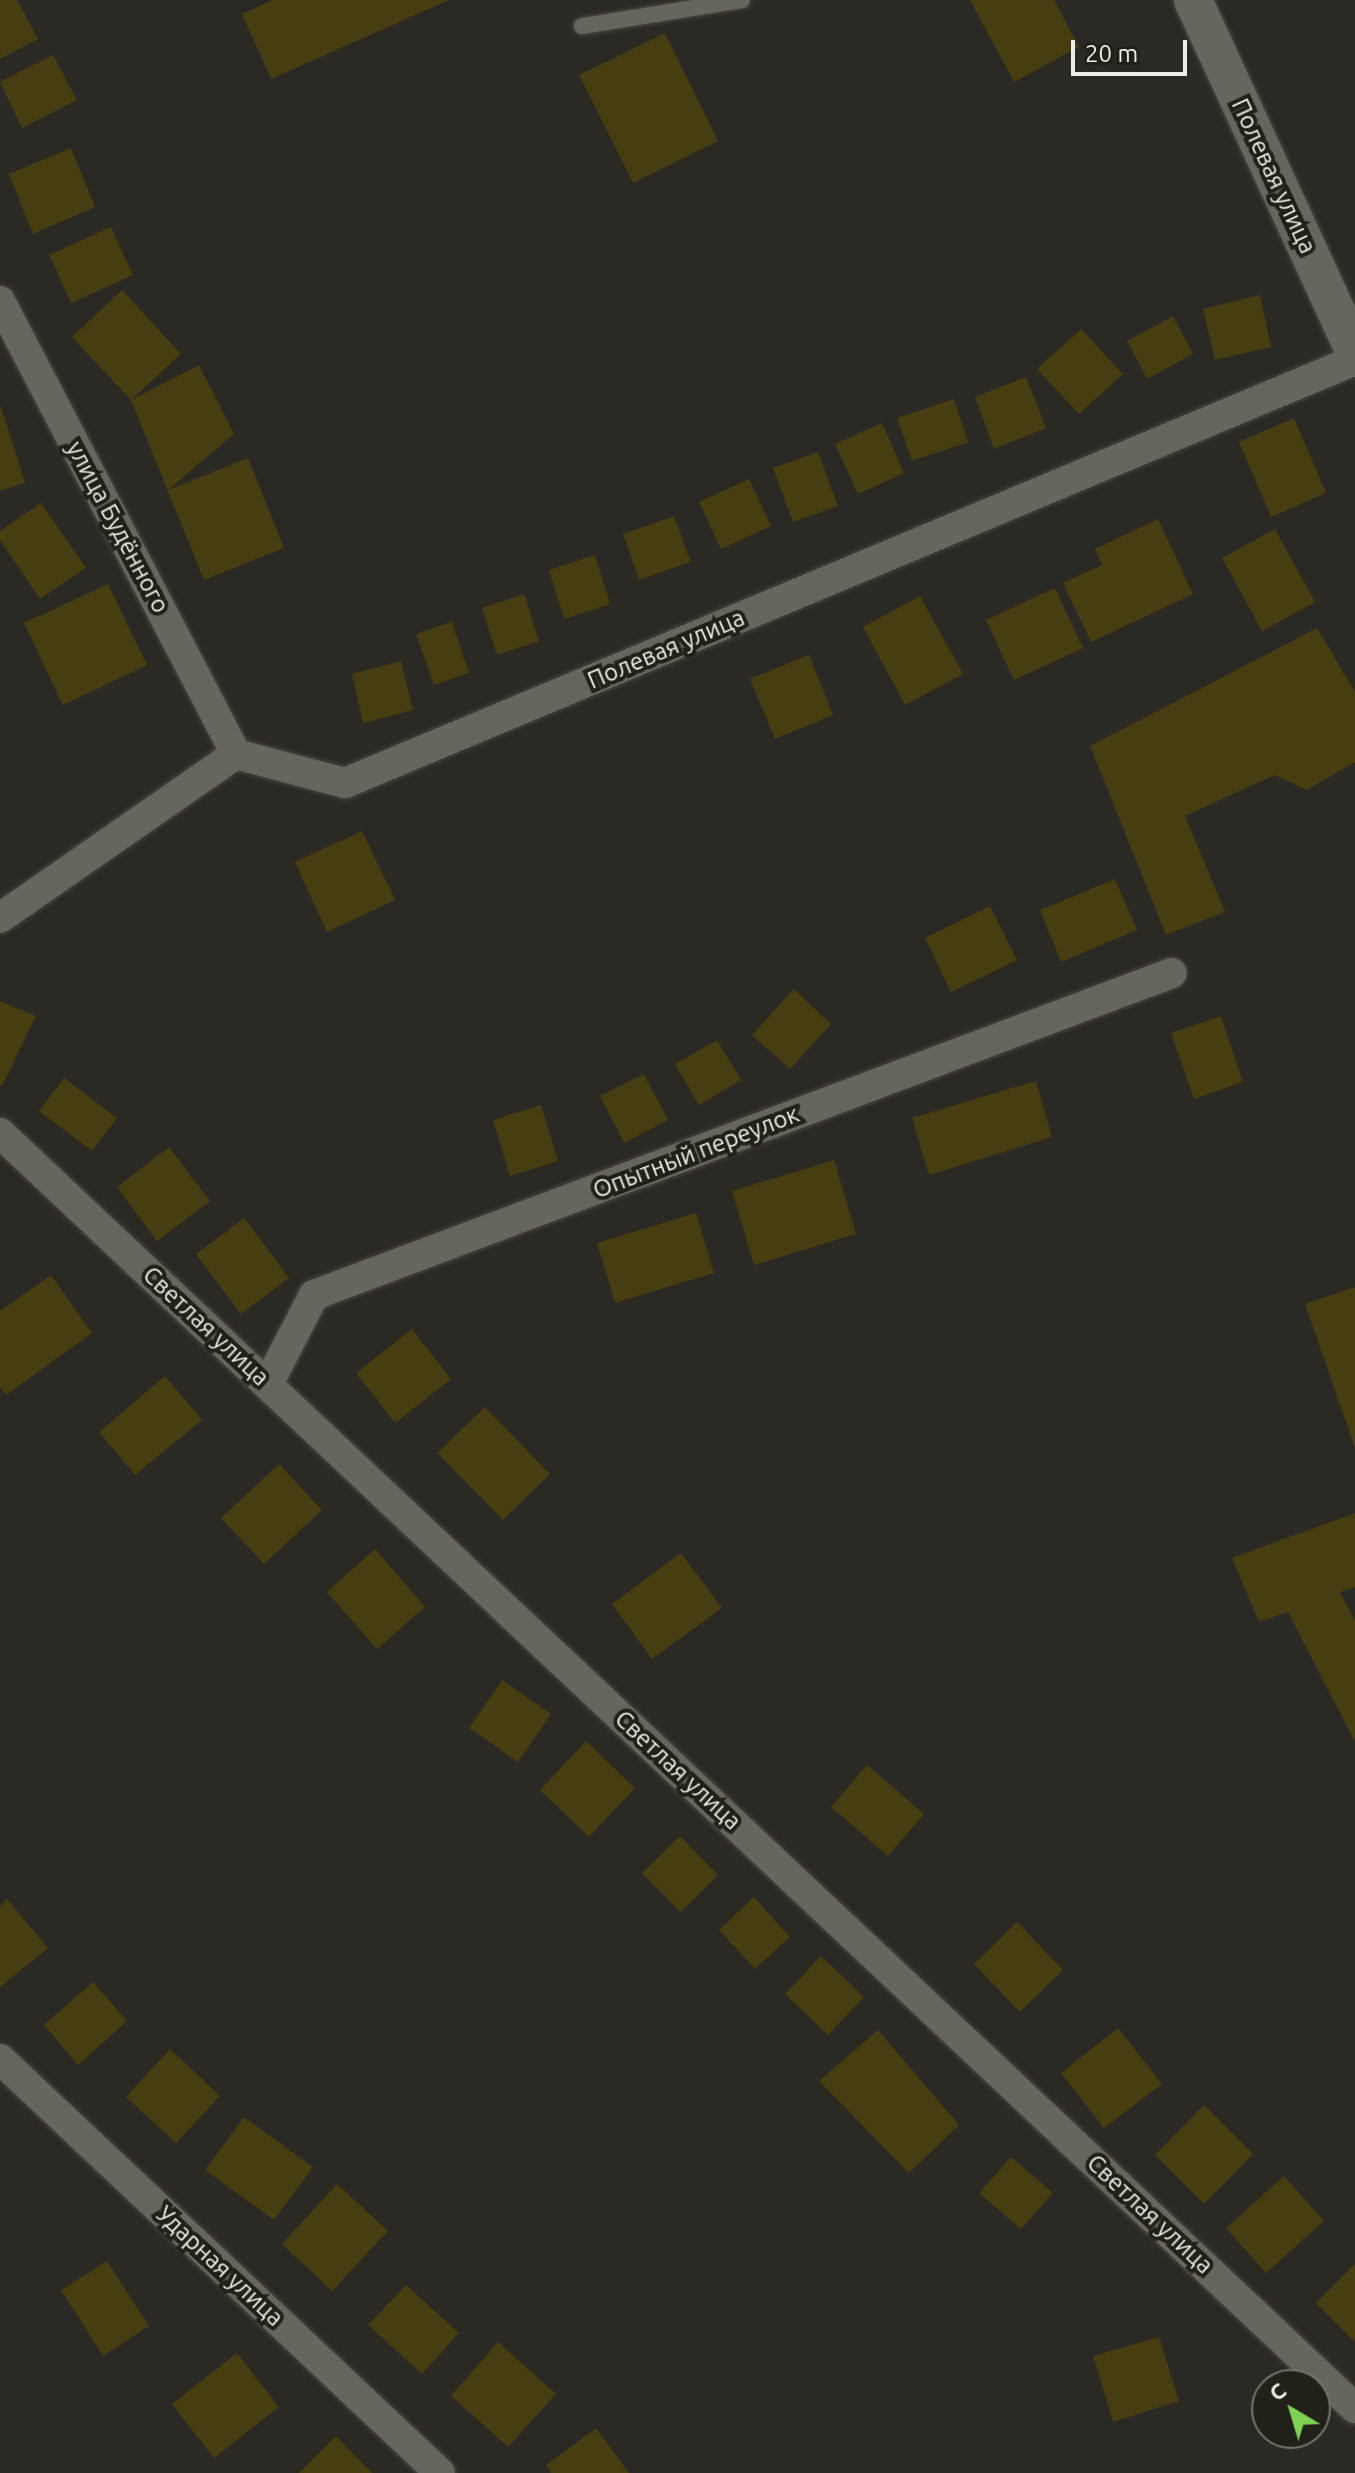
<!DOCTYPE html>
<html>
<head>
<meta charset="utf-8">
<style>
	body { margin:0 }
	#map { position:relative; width:1355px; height:2473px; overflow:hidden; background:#2b2923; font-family:Ubuntu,sans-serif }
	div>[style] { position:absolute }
	.building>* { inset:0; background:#463d11 }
	.roads { filter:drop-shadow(0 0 2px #474641) drop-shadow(0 0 2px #474641) }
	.service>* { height:16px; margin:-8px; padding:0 8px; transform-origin:8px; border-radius:8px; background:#67665e }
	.minor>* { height:30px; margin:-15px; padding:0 15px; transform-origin:15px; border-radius:15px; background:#67665e }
	.tertiary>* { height:38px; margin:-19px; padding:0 19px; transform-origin:19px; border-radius:19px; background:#67665e }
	span { translate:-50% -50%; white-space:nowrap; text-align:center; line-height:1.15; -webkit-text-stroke:8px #212019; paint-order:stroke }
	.street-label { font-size:24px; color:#edece7 }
	.north { position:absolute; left:1251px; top:2369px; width:80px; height:80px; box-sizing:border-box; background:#212019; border:2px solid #73726b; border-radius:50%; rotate:322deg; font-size:22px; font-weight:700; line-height:32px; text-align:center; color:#edece7 }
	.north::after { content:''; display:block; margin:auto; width:28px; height:36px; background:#7ed153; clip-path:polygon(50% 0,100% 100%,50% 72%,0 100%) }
	.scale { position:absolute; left:1071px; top:40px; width:116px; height:36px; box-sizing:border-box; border:4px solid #edece7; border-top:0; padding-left:10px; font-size:24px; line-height:28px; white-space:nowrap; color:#edece7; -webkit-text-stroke:6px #212019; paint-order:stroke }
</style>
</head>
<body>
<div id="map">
	<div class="building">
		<div style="clip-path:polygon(0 0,17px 0,38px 39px,0 59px)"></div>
		<div style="clip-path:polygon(273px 0,449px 0,271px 79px,242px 14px)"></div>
		<div style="clip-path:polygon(970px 0,1054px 0,1079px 47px,1014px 82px)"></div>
		<div style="clip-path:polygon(665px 33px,718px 141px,633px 183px,579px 75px)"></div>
		<div style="clip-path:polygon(53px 55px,77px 100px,22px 128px,0 82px)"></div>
		<div style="clip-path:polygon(71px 148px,95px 207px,33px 234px,9px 174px)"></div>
		<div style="clip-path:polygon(111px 227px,133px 275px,71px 303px,49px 255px)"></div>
		<div style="clip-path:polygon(122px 290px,181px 354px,131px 400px,72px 337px)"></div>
		<div style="clip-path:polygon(1260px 295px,1271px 347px,1215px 360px,1203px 309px)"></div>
		<div style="clip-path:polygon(1173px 316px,1193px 354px,1147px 379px,1127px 341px)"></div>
		<div style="clip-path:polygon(1081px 329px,1123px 374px,1079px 414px,1037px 369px)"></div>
		<div style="clip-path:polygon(199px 365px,234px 434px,168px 490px,248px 458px,284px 548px,204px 580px,131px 400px)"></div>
		<div style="clip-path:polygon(1026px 377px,1046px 428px,994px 449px,975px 397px)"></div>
		<div style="clip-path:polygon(954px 399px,968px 442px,912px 461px,897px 418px)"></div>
		<div style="clip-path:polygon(1px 407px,25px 483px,0 491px,0 408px)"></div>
		<div style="clip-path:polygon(1294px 418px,1326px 493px,1271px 517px,1239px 442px)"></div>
		<div style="clip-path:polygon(882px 423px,904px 473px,858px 494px,835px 444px)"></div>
		<div style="clip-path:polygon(818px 452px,838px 506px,793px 522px,773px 468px)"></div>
		<div style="clip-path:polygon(749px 479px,771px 526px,721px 549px,699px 502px)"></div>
		<div style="clip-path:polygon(41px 503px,86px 568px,40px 599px,0 540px,0 531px)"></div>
		<div style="clip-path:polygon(674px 516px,691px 562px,639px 580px,623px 534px)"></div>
		<div style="clip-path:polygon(1158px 519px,1193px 594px,1091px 642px,1063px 583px,1102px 565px,1095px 549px)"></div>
		<div style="clip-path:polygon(1275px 529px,1315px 602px,1262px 631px,1222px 558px)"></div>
		<div style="clip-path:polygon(595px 555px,610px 604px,564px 619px,549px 570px)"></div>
		<div style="clip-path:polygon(108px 584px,147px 665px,63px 705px,24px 623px)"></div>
		<div style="clip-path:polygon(1055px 588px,1083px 648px,1014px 680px,986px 620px)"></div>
		<div style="clip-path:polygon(524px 594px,539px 641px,497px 655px,482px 608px)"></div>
		<div style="clip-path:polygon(920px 596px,963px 674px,905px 705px,863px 627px)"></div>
		<div style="clip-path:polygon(452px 622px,469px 673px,434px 685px,416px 634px)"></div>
		<div style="clip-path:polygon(1317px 628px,1355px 692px,1355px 762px,1307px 790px,1275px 775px,1185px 816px,1225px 912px,1166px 935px,1090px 746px)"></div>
		<div style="clip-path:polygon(809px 655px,833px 715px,775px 739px,750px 679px)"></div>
		<div style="clip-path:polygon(401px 661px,413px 710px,363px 723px,352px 674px)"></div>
		<div style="clip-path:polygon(362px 831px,395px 900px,327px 932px,295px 862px)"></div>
		<div style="clip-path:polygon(1115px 879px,1137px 930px,1061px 962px,1040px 910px)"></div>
		<div style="clip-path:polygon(990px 906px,1017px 960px,951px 992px,925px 938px)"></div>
		<div style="clip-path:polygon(794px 989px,831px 1024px,790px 1069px,752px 1035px)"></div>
		<div style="clip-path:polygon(0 1001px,36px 1016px,2px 1086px,0 1085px)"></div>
		<div style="clip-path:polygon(1221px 1016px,1243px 1082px,1194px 1099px,1171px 1033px)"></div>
		<div style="clip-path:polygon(717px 1040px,741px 1080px,699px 1105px,675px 1064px)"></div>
		<div style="clip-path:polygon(644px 1074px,668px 1120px,624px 1143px,600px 1096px)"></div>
		<div style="clip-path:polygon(64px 1078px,117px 1118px,92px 1151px,39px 1111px)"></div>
		<div style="clip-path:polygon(1036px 1081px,1052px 1137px,929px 1175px,912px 1118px)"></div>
		<div style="clip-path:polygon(541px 1105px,558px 1161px,510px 1176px,493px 1120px)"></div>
		<div style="clip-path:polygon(169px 1147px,210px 1201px,157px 1241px,117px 1187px)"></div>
		<div style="clip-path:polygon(834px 1160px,856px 1234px,754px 1265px,732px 1191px)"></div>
		<div style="clip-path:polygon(696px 1213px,714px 1273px,615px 1303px,597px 1243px)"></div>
		<div style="clip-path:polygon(244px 1218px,289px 1278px,241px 1314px,196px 1254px)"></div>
		<div style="clip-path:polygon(51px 1275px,92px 1333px,6px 1395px,0 1387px,0 1311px)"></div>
		<div style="clip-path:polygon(1355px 1287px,1355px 1448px,1305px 1304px)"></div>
		<div style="clip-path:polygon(412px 1329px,451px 1379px,395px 1423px,356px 1373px)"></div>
		<div style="clip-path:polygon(165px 1376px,202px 1420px,135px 1475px,99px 1432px)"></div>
		<div style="clip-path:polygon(485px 1407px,550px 1474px,503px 1520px,437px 1453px)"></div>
		<div style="clip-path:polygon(279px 1464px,322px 1510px,264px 1564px,221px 1518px)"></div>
		<div style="clip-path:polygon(1355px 1513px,1355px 1587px,1340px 1592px,1355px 1621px,1355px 1742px,1288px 1612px,1259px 1622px,1232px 1558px)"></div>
		<div style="clip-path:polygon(375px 1549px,425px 1607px,377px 1649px,327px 1592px)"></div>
		<div style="clip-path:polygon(681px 1553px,722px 1608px,652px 1659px,612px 1604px)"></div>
		<div style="clip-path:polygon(502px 1680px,551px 1714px,518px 1762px,469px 1728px)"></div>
		<div style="clip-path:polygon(586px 1741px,635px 1788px,589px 1837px,540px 1790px)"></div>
		<div style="clip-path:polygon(867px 1765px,924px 1814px,888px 1856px,831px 1807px)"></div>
		<div style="clip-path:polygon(680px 1836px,718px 1875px,681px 1912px,642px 1873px)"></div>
		<div style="clip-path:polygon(754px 1897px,790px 1937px,755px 1969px,719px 1930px)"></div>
		<div style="clip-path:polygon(7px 1899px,48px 1948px,0 1987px,0 1905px)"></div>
		<div style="clip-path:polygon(1017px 1922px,1063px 1970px,1020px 2012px,974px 1964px)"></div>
		<div style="clip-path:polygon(821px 1956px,864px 1997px,828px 2035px,785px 1994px)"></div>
		<div style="clip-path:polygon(93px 1982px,127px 2021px,78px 2065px,44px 2025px)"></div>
		<div style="clip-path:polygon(1118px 2028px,1162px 2084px,1104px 2128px,1061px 2073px)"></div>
		<div style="clip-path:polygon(878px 2030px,959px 2125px,909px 2173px,819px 2081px)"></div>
		<div style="clip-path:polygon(170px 2049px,220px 2096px,176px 2143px,126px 2097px)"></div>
		<div style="clip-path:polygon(1204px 2105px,1253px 2154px,1204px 2204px,1155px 2155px)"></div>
		<div style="clip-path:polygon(244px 2117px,313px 2167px,274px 2220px,205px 2170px)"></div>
		<div style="clip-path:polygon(1011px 2157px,1053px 2193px,1021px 2229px,979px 2193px)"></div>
		<div style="clip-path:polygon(1284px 2176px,1324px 2221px,1266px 2273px,1226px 2228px)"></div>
		<div style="clip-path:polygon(337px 2184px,388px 2231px,332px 2291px,282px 2244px)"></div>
		<div style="clip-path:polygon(107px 2261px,149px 2326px,103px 2356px,61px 2290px)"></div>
		<div style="clip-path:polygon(1355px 2264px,1355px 2342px,1316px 2303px)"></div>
		<div style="clip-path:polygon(406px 2285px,459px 2333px,422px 2374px,368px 2325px)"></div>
		<div style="clip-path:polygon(1159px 2337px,1179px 2401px,1113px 2422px,1093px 2356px)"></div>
		<div style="clip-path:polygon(498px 2342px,556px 2394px,508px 2447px,451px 2396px)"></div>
		<div style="clip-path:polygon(237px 2353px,279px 2407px,214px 2458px,172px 2404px)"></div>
		<div style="clip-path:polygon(596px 2428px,629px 2473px,551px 2473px,546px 2465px)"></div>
		<div style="clip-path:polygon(336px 2436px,372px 2473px,299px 2473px)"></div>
	</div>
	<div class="roads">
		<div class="service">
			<div style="left:582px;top:26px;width:162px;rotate:-9.2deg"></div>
		</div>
		<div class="minor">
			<div style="left:0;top:301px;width:511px;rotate:62.48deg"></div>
			<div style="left:0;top:918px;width:287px;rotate:-34.8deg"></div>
			<div style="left:236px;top:754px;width:113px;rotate:14.9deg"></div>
			<div style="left:345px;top:783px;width:1095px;rotate:-22.72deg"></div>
			<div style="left:0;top:1133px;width:1861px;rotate:43.26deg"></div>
			<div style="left:268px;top:1384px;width:100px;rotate:-62.7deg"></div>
			<div style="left:314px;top:1295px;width:916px;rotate:-20.57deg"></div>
			<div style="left:0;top:2059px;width:604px;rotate:43.26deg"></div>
		</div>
		<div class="tertiary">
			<div style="left:1193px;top:0;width:387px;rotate:65.3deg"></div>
		</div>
	</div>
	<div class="street-label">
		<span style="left:1274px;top:176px;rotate:65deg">Полевая улица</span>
		<span style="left:118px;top:527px;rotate:62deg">улица Будённого</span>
		<span style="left:666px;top:649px;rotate:-23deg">Полевая улица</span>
		<span style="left:696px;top:1152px;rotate:-21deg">Опытный переулок</span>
		<span style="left:206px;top:1326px;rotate:43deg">Светлая улица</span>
		<span style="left:678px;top:1770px;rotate:43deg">Светлая улица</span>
		<span style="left:1150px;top:2214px;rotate:43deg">Светлая улица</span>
		<span style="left:220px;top:2266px;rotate:43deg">Ударная улица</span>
	</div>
	<div class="north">С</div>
	<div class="scale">20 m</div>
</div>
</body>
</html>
